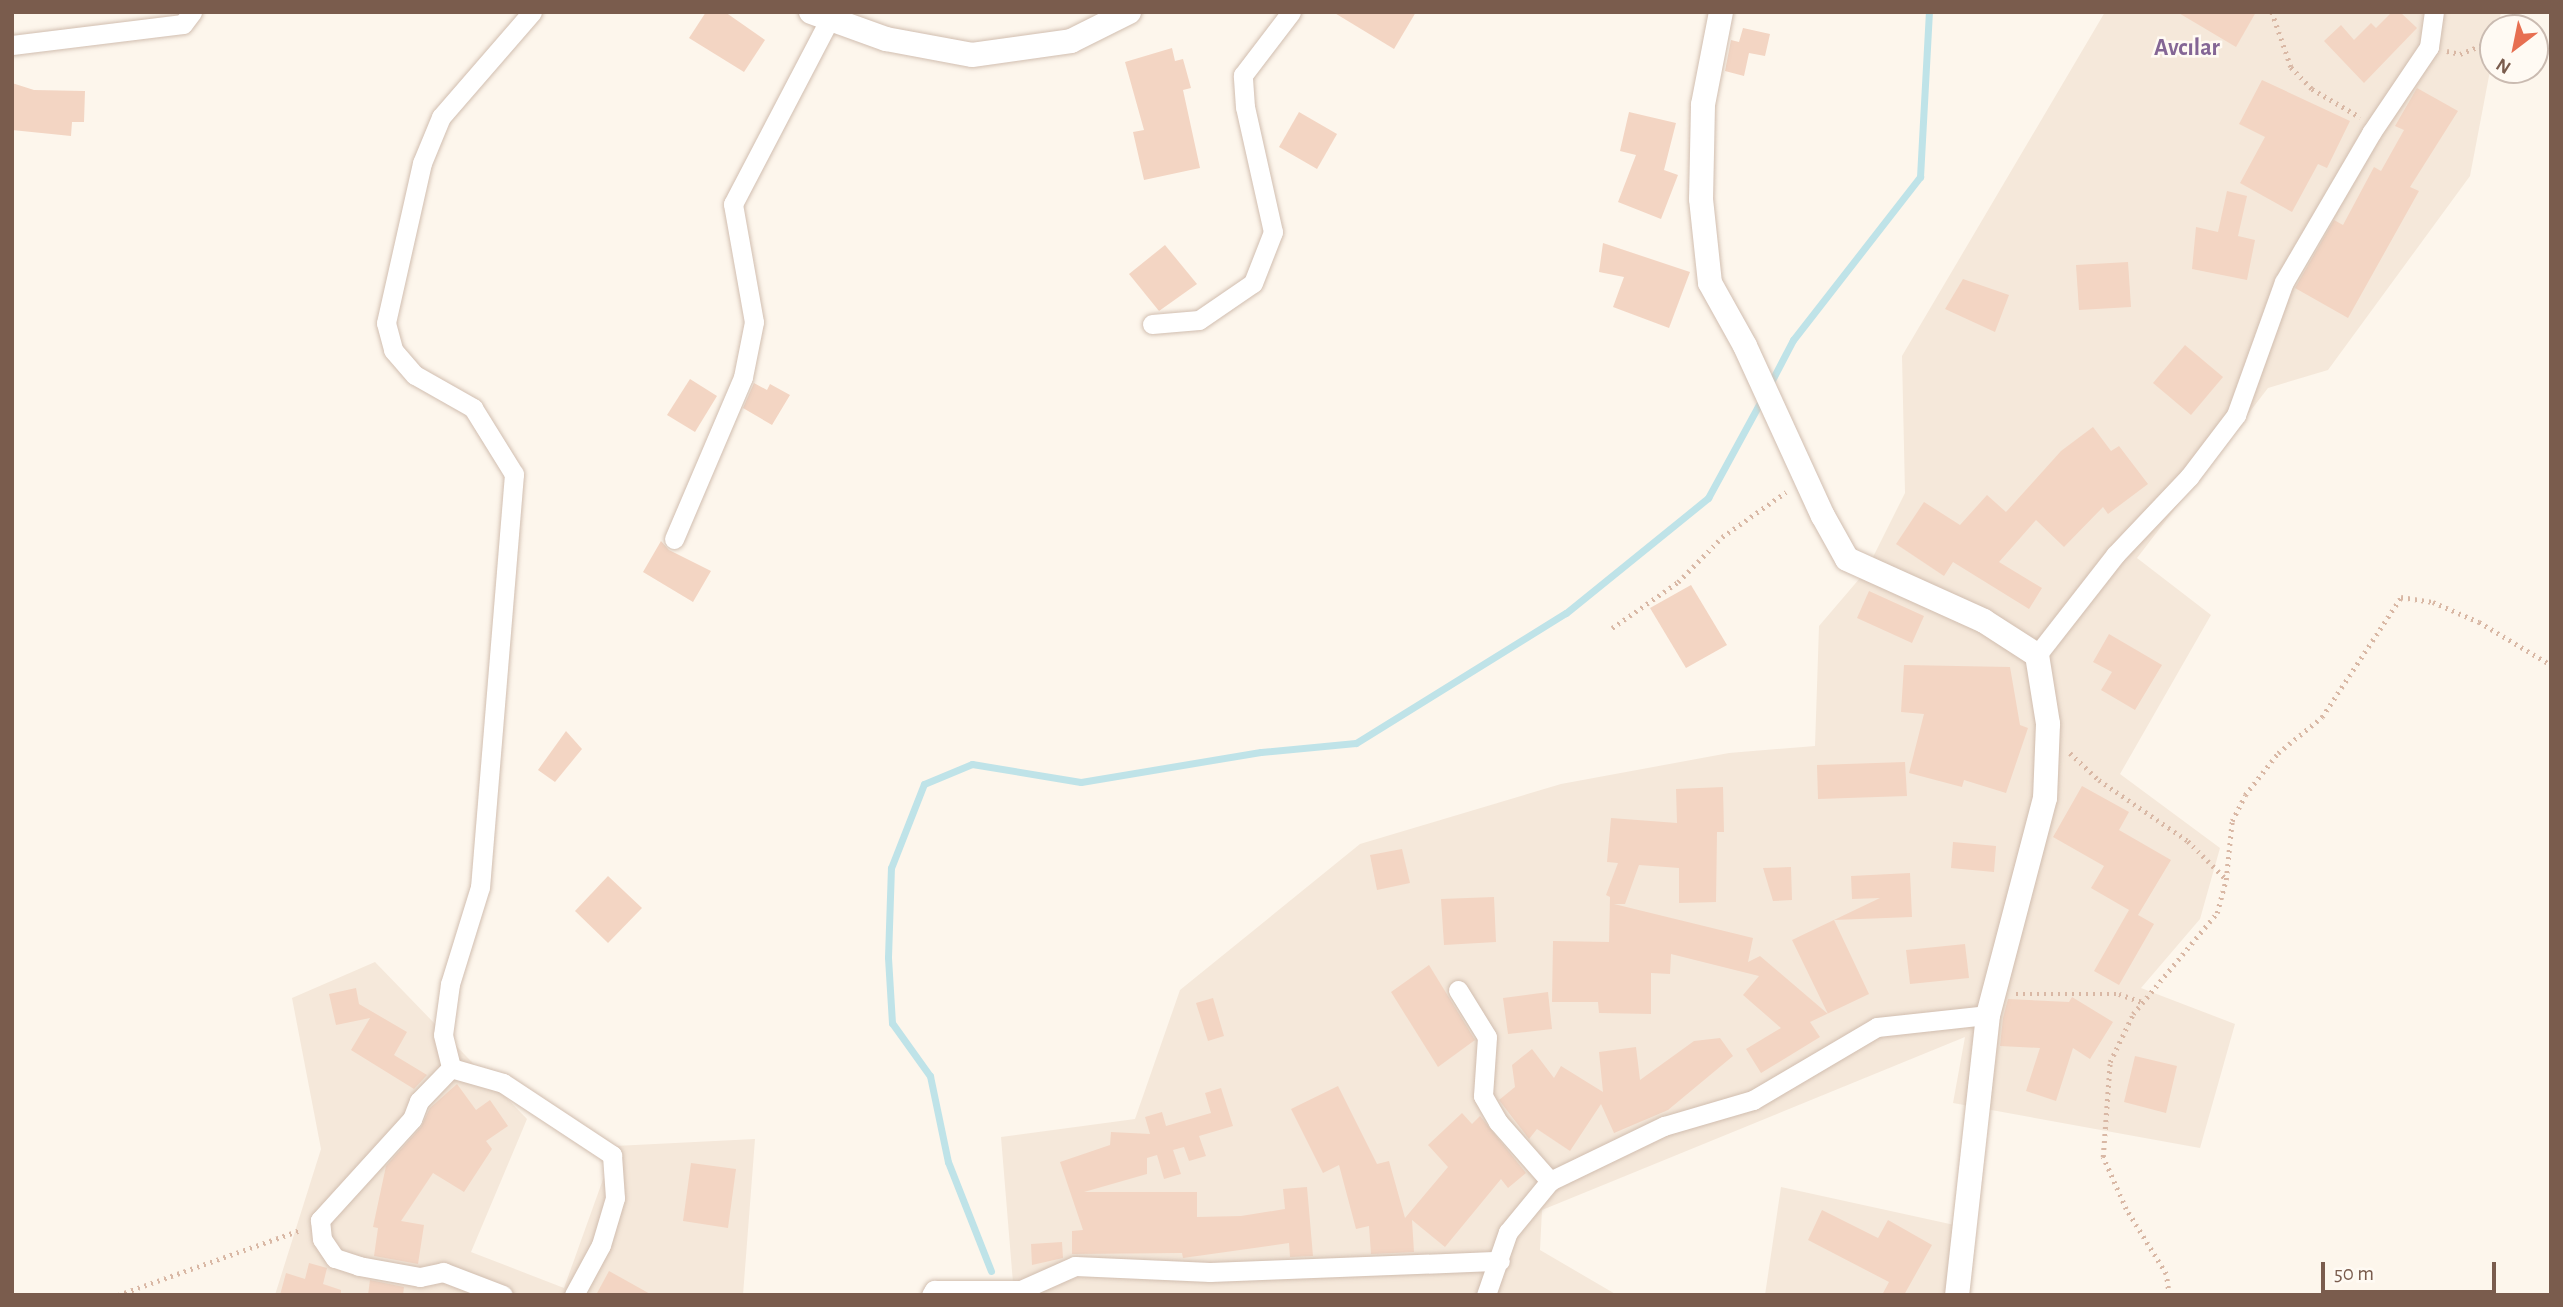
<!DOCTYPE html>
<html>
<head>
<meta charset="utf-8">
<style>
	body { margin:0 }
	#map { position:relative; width:2563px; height:1307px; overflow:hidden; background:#fdf6ec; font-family:"Alegreya Sans",sans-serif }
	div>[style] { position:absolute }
	.residential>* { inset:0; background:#f5e8da }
	.stream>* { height:7px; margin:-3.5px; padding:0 3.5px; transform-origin:3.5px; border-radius:3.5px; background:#bfe3e8 }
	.building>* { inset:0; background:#f3d5c3 }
	.path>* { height:4.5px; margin-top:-2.25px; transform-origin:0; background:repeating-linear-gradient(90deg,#d9b8a5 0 2px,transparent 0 7px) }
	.roads { filter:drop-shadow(0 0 2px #d1beb0) drop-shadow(0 0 2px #d1beb0) }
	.minor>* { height:19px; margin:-9.5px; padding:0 9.5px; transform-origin:9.5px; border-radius:9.5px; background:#fff }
	.tertiary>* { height:24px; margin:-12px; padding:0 12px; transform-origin:12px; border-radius:12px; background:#fff }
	span { translate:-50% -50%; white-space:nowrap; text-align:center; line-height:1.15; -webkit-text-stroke:5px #fffaf3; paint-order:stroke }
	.quarter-label { font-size:24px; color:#846695; font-weight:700 }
	.frame { position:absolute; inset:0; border:14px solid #7a5c4d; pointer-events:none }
	.north { position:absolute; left:2479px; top:14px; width:70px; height:70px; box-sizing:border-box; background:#fffaf3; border:2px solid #cabbb1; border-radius:50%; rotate:212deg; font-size:19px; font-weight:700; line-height:28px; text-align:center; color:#7a5c4d }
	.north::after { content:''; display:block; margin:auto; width:24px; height:32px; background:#e76f51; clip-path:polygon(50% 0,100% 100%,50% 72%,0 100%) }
	.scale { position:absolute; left:2321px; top:1262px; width:175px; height:32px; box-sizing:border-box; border:4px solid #7a5c4d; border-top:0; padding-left:9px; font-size:21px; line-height:24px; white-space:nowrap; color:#7a5c4d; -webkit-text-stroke:5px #fffaf3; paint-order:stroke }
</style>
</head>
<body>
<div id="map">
	<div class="residential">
		<div style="clip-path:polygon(2105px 12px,2501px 12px,2498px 28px,2493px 28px,2493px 55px,2470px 176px,2328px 370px,2268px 388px,2137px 558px,2211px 615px,2120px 774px,2220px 848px,2200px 919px,2141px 988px,2235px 1024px,2200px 1148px,1953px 1103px,1965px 1037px,1542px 1210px,1540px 1250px,1617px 1295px,1014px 1295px,1001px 1137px,1135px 1119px,1180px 990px,1360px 844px,1561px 784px,1729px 753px,1815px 746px,1819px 626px,1866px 571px,1905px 493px,1902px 356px)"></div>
		<div style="clip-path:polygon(375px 962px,527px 1119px,471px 1252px,564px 1288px,615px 1146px,755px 1139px,743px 1295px,275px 1295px,321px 1149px,292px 998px)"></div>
		<div style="clip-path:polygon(1781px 1187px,1959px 1226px,1967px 1295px,1765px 1295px)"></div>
	</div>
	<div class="stream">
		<div style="left:1770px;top:384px;width:50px;rotate:-62.4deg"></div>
		<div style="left:1793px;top:340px;width:207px;rotate:-52.1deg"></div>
		<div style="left:1920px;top:177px;width:165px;rotate:-86.9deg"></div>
		<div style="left:991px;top:1271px;width:117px;rotate:-111.5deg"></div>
		<div style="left:948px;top:1162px;width:88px;rotate:-101.8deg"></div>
		<div style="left:930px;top:1076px;width:65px;rotate:-125.6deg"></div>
		<div style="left:892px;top:1023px;width:66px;rotate:-93.5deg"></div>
		<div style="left:888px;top:957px;width:89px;rotate:-88.1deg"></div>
		<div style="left:891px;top:868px;width:90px;rotate:-68.6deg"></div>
		<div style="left:924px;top:784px;width:52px;rotate:-22.6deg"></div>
		<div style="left:972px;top:764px;width:110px;rotate:9.4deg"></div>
		<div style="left:1081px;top:782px;width:182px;rotate:-9.5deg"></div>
		<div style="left:1261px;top:752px;width:95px;rotate:-5.4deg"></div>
		<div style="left:1356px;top:743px;width:247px;rotate:-31.8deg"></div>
		<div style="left:1566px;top:613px;width:183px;rotate:-39deg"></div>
		<div style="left:1708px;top:498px;width:115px;rotate:-61.4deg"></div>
	</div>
	<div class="building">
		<div style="clip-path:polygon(706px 12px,725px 12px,765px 40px,744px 72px,689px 38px)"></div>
		<div style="clip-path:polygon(1333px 12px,1416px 12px,1394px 49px)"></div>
		<div style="clip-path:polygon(2177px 12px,2256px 12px,2236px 47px)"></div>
		<div style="clip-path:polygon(2392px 12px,2400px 12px,2417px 28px,2364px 83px,2324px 41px,2341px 25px,2354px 40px,2371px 23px,2376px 28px)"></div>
		<div style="clip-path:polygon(1743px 28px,1770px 34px,1765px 56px,1749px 53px,1744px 76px,1725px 71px,1731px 40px,1739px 42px)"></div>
		<div style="clip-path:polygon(1172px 48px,1175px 61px,1183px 59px,1191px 88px,1183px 90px,1200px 168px,1144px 180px,1133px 132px,1144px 130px,1125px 62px)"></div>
		<div style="clip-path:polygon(2262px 80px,2350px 121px,2327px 168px,2318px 164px,2292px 212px,2240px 183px,2265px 137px,2239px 124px)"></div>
		<div style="clip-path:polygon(12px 83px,34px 90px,85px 91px,84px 122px,72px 122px,71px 136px,12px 130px)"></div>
		<div style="clip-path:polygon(2417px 88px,2458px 111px,2410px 187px,2419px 191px,2348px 318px,2295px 288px,2334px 220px,2343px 225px,2374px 167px,2381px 171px,2404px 130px,2395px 126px)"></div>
		<div style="clip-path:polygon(1299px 112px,1337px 134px,1317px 169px,1279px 147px)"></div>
		<div style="clip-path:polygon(1629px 112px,1676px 123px,1664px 170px,1678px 175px,1661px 219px,1618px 202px,1636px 155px,1620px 151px)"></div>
		<div style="clip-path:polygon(2227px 191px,2247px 196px,2238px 236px,2255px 240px,2247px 280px,2192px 269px,2196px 227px,2218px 232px)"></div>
		<div style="clip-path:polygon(1603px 243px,1690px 272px,1669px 328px,1613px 307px,1624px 277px,1599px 272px)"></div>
		<div style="clip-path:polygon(1165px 245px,1197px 284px,1159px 311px,1129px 274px)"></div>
		<div style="clip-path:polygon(2128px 262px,2131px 307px,2079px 310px,2076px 265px)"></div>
		<div style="clip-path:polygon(1963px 279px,2009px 295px,1995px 332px,1945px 309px)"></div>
		<div style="clip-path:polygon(2185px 345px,2223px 377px,2191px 415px,2153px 383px)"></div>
		<div style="clip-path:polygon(690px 379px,717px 396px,695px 432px,667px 415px)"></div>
		<div style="clip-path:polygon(754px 383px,767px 390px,770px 384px,790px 395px,772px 425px,743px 408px)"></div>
		<div style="clip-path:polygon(2093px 427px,2111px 451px,2119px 446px,2148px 484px,2108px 514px,2103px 507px,2064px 547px,2036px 520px,1999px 562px,2042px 588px,2029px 609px,1953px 562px,1944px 576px,1896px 544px,1924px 502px,1960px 525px,1987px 495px,2006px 512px,2061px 451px)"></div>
		<div style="clip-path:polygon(661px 541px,669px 550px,711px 571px,693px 602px,643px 572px)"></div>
		<div style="clip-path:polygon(1691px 585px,1727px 645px,1686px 668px,1650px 608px)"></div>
		<div style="clip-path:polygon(1869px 591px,1924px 616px,1912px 643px,1857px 618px)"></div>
		<div style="clip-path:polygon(2109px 634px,2162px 665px,2135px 710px,2101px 690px,2112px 672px,2093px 662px)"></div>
		<div style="clip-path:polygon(1904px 665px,2010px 667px,2020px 725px,2028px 728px,2006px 793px,1964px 780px,1962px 787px,1909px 773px,1924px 714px,1901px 712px)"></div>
		<div style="clip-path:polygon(566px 731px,582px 749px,555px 782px,538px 770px)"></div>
		<div style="clip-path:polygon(1905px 762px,1907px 796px,1818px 799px,1817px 765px)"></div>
		<div style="clip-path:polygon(2082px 786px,2129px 812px,2119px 830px,2171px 860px,2138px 915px,2154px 924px,2119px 985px,2094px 971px,2129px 910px,2136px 914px,2091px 888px,2104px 866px,2053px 837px)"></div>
		<div style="clip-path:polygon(1723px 787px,1724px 832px,1717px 832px,1716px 902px,1679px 903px,1679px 868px,1639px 865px,1625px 904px,1614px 904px,1753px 938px,1748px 962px,1760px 956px,1828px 1014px,1792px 940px,1880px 898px,1852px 899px,1851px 876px,1910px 873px,1912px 917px,1834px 920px,1869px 994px,1810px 1022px,1820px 1037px,1761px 1073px,1746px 1049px,1781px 1028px,1743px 995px,1759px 976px,1671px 954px,1670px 974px,1651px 973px,1651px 1014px,1599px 1013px,1598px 1002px,1552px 1002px,1553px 941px,1609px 942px,1610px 897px,1606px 895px,1618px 863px,1607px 862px,1611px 818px,1677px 823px,1676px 789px)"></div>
		<div style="clip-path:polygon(1953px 842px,1996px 846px,1994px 872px,1951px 868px)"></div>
		<div style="clip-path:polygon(1402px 849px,1410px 883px,1377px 890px,1370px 855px)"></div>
		<div style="clip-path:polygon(1791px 867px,1792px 900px,1773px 901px,1763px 868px)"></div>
		<div style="clip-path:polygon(608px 876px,642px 908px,608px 943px,575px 911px)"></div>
		<div style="clip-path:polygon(1494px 897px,1496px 942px,1444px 945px,1441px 899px)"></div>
		<div style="clip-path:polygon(1965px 944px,1969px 978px,1910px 984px,1906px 950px)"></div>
		<div style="clip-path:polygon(1429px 965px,1475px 1040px,1438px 1067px,1391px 992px)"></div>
		<div style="clip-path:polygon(356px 988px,359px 1004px,407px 1032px,394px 1055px,427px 1075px,414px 1089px,351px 1050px,370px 1018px,336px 1025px,329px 994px)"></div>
		<div style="clip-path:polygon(1548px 992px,1552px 1029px,1508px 1034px,1503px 998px)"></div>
		<div style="clip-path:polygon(2072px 997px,2113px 1022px,2090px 1059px,2073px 1048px,2056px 1101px,2026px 1091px,2040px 1048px,2000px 1046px,2003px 1018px,2008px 999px,2069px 1002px)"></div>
		<div style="clip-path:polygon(1213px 998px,1224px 1036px,1208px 1041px,1196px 1003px)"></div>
		<div style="clip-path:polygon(1720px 1038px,1733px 1056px,1668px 1110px,1614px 1133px,1601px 1104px,1570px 1151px,1537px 1129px,1529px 1139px,1499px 1100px,1515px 1087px,1512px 1065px,1532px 1049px,1554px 1078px,1561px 1066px,1603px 1092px,1599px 1052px,1636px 1047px,1640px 1080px,1694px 1041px)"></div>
		<div style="clip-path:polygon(2135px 1056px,2177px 1066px,2166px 1113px,2124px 1102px)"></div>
		<div style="clip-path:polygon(457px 1084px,476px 1110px,490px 1100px,508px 1126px,486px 1141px,492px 1149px,464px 1192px,433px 1173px,401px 1221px,424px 1225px,418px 1264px,374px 1256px,378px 1228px,373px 1227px,386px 1166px,421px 1127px,430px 1108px)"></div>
		<div style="clip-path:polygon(1338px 1086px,1377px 1164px,1389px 1161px,1405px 1218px,1448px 1167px,1428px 1145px,1462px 1113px,1472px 1124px,1480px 1116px,1526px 1173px,1508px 1188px,1501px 1179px,1445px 1247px,1412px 1220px,1414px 1252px,1371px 1254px,1369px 1226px,1356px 1229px,1339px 1165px,1323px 1173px,1291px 1109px)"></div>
		<div style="clip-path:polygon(1221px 1088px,1233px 1126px,1199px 1136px,1206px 1156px,1189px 1161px,1184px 1147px,1173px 1150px,1181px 1174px,1164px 1179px,1157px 1155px,1147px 1158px,1147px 1174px,1084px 1192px,1197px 1192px,1197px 1217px,1241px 1216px,1285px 1209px,1283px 1189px,1307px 1187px,1313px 1256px,1290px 1257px,1289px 1243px,1183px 1258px,1182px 1253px,1072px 1254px,1072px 1231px,1083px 1230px,1060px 1162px,1110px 1145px,1111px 1132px,1150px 1134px,1145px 1117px,1162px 1112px,1166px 1126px,1211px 1113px,1205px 1093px)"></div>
		<div style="clip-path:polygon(691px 1163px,736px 1169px,728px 1228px,683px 1221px)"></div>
		<div style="clip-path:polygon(1822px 1210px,1878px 1238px,1888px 1220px,1932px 1245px,1904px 1295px,1882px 1295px,1889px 1282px,1808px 1240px)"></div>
		<div style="clip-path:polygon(1062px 1242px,1063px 1258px,1032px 1265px,1031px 1244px)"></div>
		<div style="clip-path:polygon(309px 1263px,327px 1268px,323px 1284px,341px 1290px,341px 1295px,280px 1295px,286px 1273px,305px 1279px)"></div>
		<div style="clip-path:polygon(609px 1271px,652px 1295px,596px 1295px)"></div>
		<div style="clip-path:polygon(370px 1280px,404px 1287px,403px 1295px,368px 1295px)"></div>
	</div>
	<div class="path">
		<div style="left:2272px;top:12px;width:58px;rotate:70.9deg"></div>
		<div style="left:2291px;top:67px;width:30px;rotate:46deg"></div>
		<div style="left:2312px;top:89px;width:56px;rotate:30.3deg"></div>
		<div style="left:2505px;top:28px;width:19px;rotate:-55deg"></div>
		<div style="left:2447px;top:51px;width:13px;rotate:13deg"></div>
		<div style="left:2460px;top:54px;width:35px;rotate:-22deg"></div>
		<div style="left:1612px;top:628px;width:80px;rotate:-34.9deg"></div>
		<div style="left:1678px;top:582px;width:63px;rotate:-45.6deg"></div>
		<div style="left:1722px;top:537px;width:78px;rotate:-35.1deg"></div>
		<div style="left:2070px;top:753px;width:40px;rotate:43deg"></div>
		<div style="left:2099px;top:780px;width:108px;rotate:34.4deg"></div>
		<div style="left:2188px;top:841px;width:54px;rotate:45deg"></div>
		<div style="left:2016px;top:994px;width:103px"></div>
		<div style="left:2119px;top:994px;width:24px;rotate:19deg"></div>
		<div style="left:118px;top:1295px;width:194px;rotate:-19.6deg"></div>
		<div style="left:2169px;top:1295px;width:21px;rotate:-98deg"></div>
		<div style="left:2166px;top:1274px;width:76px;rotate:-121.6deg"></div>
		<div style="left:2126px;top:1209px;width:57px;rotate:-113.9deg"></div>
		<div style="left:2103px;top:1157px;width:95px;rotate:-85.8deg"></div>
		<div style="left:2110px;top:1062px;width:53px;rotate:-64.4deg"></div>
		<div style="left:2133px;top:1014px;width:131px;rotate:-50.3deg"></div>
		<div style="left:2217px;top:913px;width:34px;rotate:-75deg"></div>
		<div style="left:2226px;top:880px;width:59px;rotate:-84.2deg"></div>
		<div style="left:2232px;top:821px;width:29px;rotate:-63deg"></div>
		<div style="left:2245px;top:795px;width:53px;rotate:-51.8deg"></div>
		<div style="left:2278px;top:753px;width:57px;rotate:-39.3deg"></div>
		<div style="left:2322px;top:717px;width:144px;rotate:-56.6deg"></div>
		<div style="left:2401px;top:597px;width:32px;rotate:9deg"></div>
		<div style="left:2433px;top:602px;width:50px;rotate:23.5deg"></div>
		<div style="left:2479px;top:622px;width:84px;rotate:30.8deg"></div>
	</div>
	<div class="roads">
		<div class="minor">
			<div style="left:532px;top:12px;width:139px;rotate:130.9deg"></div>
			<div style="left:441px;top:117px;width:50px;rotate:112.4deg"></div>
			<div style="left:422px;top:163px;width:164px;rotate:102.7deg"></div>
			<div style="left:386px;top:323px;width:28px;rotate:75deg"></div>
			<div style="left:393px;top:350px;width:33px;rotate:49deg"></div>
			<div style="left:415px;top:375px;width:67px;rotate:29.6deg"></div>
			<div style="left:473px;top:408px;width:78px;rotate:58.2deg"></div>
			<div style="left:514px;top:474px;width:414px;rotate:94.7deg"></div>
			<div style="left:480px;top:887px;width:102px;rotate:107.2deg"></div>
			<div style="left:450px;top:984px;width:51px;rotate:97.8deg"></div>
			<div style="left:443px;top:1035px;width:34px;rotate:76deg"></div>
			<div style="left:451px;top:1068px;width:54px;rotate:16.1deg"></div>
			<div style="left:503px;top:1083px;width:131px;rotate:33.4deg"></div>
			<div style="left:612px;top:1155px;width:43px;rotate:86deg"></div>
			<div style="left:615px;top:1198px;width:49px;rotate:106.6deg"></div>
			<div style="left:601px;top:1245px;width:57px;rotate:118.4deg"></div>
			<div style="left:12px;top:45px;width:172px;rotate:-7deg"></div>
			<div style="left:183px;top:24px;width:15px;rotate:-53deg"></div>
			<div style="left:1152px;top:324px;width:47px;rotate:-4.9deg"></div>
			<div style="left:1199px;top:320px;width:65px;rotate:-34.4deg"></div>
			<div style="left:1253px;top:283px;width:55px;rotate:-68.6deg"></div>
			<div style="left:1273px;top:232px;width:128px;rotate:-102.6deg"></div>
			<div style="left:1245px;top:107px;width:32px;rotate:-94deg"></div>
			<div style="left:1243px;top:75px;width:79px;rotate:-52.7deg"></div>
			<div style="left:674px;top:539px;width:176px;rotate:-66.9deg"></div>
			<div style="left:743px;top:377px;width:56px;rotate:-78.7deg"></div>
			<div style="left:754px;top:322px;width:120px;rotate:-100.1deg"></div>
			<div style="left:733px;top:204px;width:208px;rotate:-62.4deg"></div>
			<div style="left:2037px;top:655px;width:127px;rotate:-52deg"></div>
			<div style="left:2115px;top:555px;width:108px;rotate:-46.5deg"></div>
			<div style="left:2189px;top:477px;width:78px;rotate:-52.8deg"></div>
			<div style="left:2236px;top:415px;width:141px;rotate:-70.2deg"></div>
			<div style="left:2284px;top:282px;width:173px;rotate:-59.7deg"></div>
			<div style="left:2371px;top:133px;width:104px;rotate:-56deg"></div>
			<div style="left:2429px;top:47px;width:35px;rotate:-82deg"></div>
			<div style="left:1458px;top:990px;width:55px;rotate:58.3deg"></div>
			<div style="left:1487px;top:1037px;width:59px;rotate:93.9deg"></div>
			<div style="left:1483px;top:1096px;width:30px;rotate:60deg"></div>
			<div style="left:1498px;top:1122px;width:79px;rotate:48.6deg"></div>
			<div style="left:451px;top:1068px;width:46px;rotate:134.1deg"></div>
			<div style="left:419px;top:1101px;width:19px;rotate:111deg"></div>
			<div style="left:412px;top:1119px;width:137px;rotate:132.3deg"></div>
			<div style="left:320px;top:1220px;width:19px;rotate:84deg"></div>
			<div style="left:322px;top:1239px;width:23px;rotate:56deg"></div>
			<div style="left:335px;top:1258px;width:25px;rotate:18deg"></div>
			<div style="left:359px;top:1266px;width:62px;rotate:10.2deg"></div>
			<div style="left:420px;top:1277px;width:24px;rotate:-12deg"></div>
			<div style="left:443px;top:1272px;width:64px;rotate:21deg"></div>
			<div style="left:931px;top:1295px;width:6px;rotate:-59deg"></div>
			<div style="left:934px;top:1290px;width:87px"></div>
			<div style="left:1021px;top:1290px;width:59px;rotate:-24deg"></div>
			<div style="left:1075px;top:1266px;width:135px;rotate:2.5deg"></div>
			<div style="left:1210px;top:1272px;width:290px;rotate:-2.2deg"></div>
			<div style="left:1486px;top:1295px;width:67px;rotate:-70.8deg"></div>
			<div style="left:1508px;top:1232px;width:66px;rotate:-50.5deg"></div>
			<div style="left:1550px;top:1181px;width:127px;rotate:-25.8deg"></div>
			<div style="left:1664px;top:1126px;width:93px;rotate:-16.3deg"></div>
			<div style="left:1753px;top:1100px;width:144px;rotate:-30.5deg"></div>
			<div style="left:1877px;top:1027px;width:112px;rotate:-6.2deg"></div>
		</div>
		<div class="tertiary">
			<div style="left:811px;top:12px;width:80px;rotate:19.8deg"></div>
			<div style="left:886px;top:39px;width:87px;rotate:10.5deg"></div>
			<div style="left:972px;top:55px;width:100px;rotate:-8deg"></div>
			<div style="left:1071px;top:41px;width:65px;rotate:-26.6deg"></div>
			<div style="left:1721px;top:12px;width:95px;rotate:101deg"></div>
			<div style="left:1703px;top:105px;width:94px;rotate:91.2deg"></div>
			<div style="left:1701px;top:199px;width:84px;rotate:83.9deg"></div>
			<div style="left:1710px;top:283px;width:72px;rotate:60.9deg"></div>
			<div style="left:1745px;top:346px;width:187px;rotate:65.4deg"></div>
			<div style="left:1823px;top:516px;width:49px;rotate:60.8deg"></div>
			<div style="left:1847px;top:559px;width:150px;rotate:24.3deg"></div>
			<div style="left:1984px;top:621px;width:63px;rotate:32.7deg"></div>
			<div style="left:2037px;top:655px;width:70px;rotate:80.9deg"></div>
			<div style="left:2048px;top:724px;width:74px;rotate:92.3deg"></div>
			<div style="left:2045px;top:798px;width:224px;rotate:104.7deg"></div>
			<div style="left:1988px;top:1015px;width:282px;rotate:96.3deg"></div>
		</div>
	</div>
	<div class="quarter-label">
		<span style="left:2187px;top:49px">Avcılar</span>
	</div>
	<div class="frame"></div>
	<div class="north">N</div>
	<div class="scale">50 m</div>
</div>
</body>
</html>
